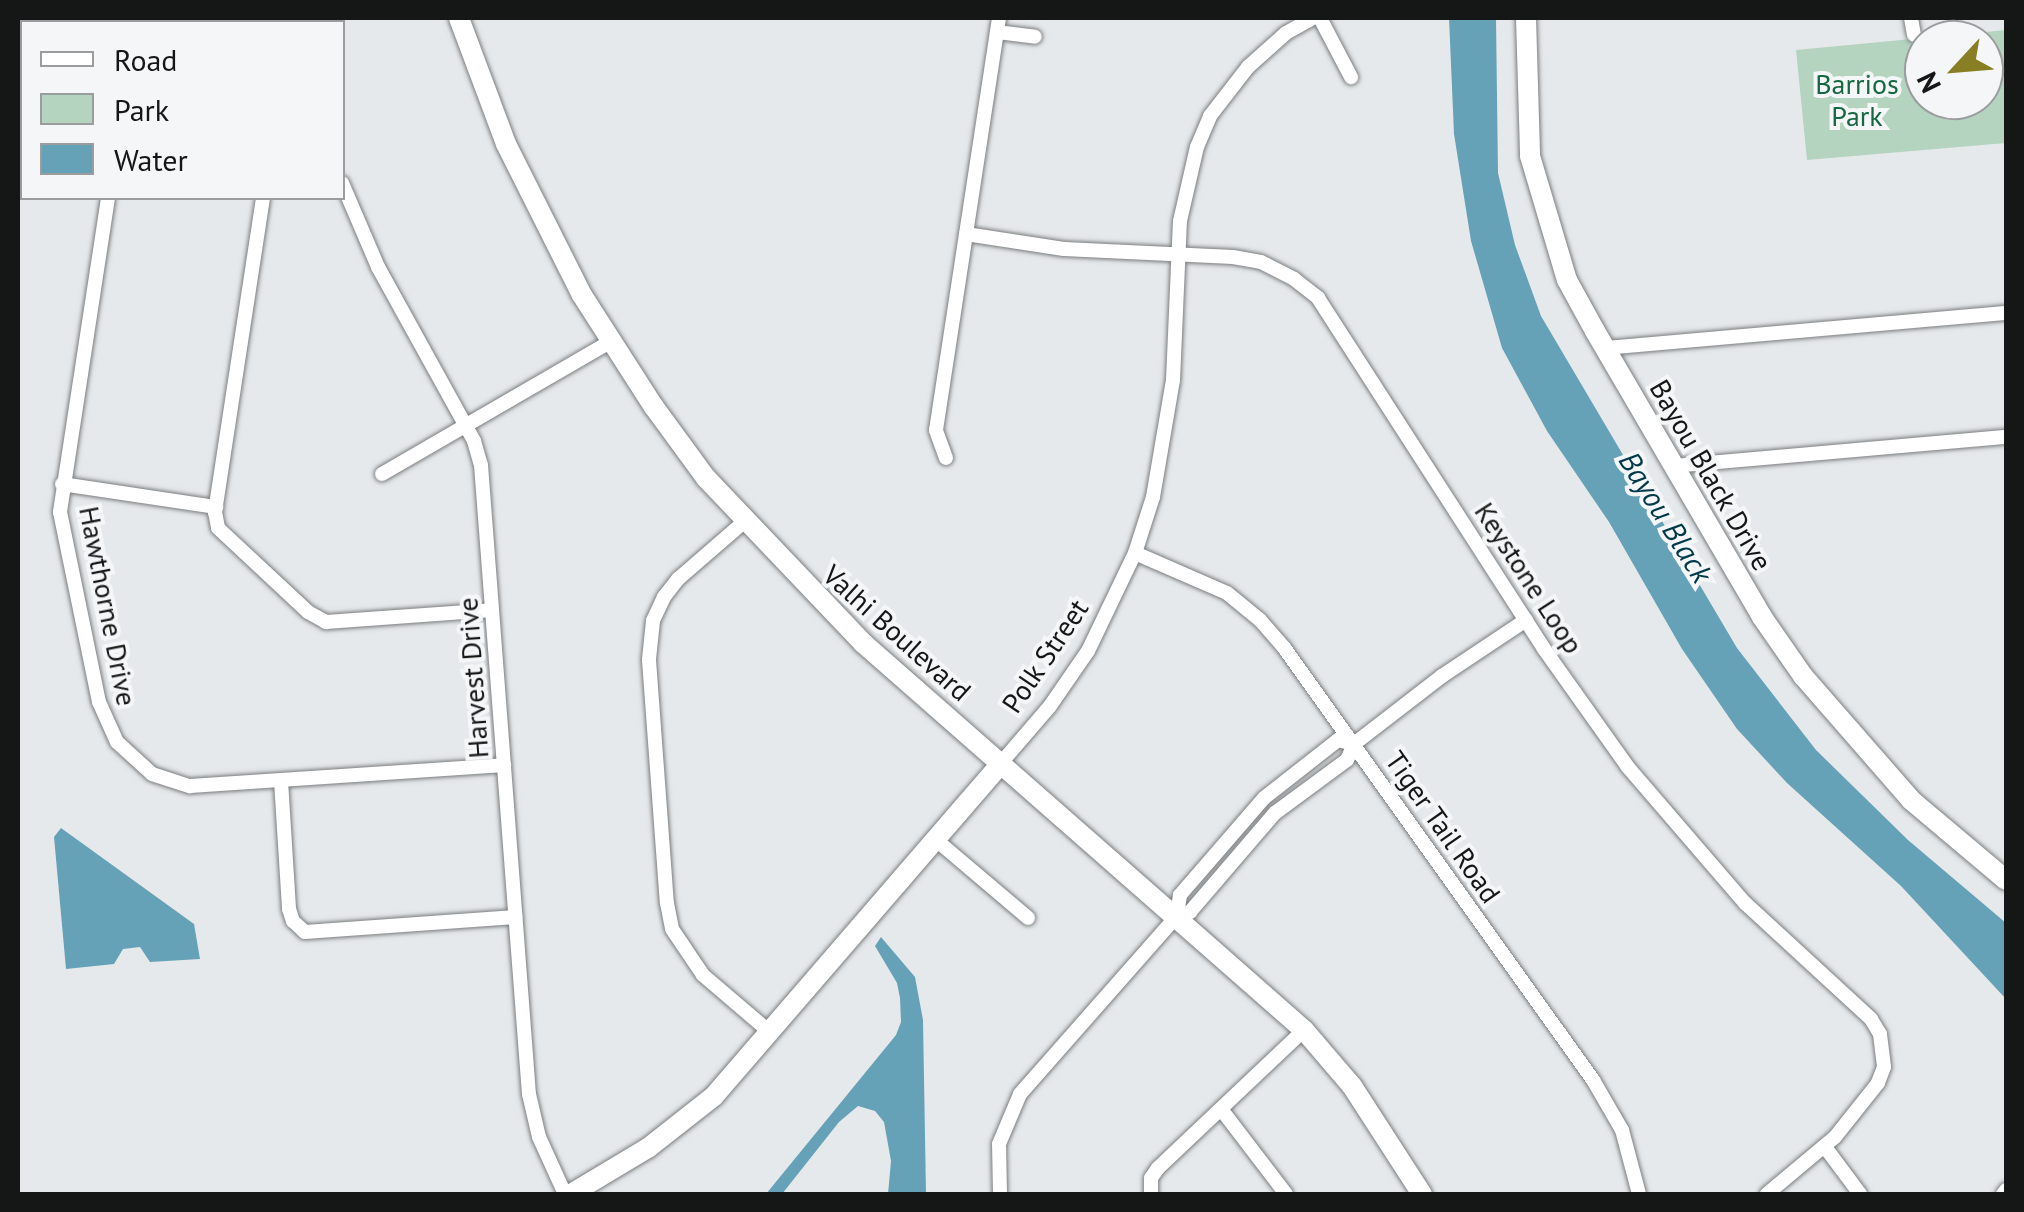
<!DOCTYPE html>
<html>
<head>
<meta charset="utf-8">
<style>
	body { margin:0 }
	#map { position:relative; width:2024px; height:1212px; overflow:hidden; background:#e6e9eb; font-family:"PT Sans",sans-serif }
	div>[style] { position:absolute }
	.green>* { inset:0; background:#b5d4c0 }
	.water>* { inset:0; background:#66a2b7 }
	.roads { filter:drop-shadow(0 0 2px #7b7d7f) drop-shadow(0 0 2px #7b7d7f) }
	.street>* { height:14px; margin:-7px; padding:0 7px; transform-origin:7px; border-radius:7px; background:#fff }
	.secondary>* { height:20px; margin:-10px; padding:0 10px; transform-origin:10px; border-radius:10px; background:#fff }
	span { translate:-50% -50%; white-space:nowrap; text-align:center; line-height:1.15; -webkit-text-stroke:8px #f4f6f8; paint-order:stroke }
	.park-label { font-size:28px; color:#156841 }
	.street-label { font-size:28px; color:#151616 }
	.water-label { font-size:30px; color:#003a49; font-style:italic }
	.frame { position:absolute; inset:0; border:20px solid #151616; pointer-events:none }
	.legend { position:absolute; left:20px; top:20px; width:325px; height:180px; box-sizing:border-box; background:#f4f6f8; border:2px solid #9b9c9e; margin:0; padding:12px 18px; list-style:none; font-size:30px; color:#151616 }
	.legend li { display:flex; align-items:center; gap:20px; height:50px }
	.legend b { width:50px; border:2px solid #9b9c9e }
	.north { position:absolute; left:1904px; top:20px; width:100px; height:100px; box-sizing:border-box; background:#f4f6f8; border:2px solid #9b9c9e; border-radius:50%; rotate:244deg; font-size:28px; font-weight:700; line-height:40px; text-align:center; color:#151616 }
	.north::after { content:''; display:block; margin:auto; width:35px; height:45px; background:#887f25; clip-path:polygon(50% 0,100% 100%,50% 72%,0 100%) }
</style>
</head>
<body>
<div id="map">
	<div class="green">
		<div style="clip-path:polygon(evenodd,2006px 30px,2006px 143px,1807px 160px,1796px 50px,2006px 30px,1924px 40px,1984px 40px,1984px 100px,1924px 100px,1924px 40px)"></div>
	</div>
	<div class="water">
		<div style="clip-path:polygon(1449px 18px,1496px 18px,1498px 173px,1515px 245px,1541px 316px,1737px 648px,1816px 750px,1908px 840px,2006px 923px,2006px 999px,1901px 886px,1787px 783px,1737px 729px,1682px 649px,1609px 522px,1547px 431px,1502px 348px,1471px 241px,1454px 134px)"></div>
		<div style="clip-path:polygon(61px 828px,194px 924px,200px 959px,150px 962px,140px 947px,123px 949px,114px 964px,66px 969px,54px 837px)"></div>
		<div style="clip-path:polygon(881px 937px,915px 977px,923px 1020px,926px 1194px,888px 1194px,891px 1161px,884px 1122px,875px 1111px,858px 1106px,839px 1122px,782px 1194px,766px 1194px,896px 1035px,901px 1022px,900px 998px,897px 983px,875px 946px)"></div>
	</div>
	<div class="roads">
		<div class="street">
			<div style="left:284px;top:18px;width:4px;rotate:76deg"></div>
			<div style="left:1320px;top:18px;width:67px;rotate:62.3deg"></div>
			<div style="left:1911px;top:18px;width:17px;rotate:80deg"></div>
			<div style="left:134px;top:22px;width:4px;rotate:-76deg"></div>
			<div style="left:997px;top:32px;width:38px;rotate:7deg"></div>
			<div style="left:342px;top:183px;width:91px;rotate:66.8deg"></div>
			<div style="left:378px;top:267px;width:199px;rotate:61.1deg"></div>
			<div style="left:474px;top:441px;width:25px;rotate:74deg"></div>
			<div style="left:481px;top:465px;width:631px;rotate:85.64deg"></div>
			<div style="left:529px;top:1094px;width:44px;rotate:76.9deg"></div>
			<div style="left:539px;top:1137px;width:63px;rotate:65.5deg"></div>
			<div style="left:108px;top:198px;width:318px;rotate:98.7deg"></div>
			<div style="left:60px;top:512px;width:194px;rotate:78.4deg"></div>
			<div style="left:99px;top:702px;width:44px;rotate:65.8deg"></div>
			<div style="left:117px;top:742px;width:47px;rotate:42.4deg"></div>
			<div style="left:152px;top:774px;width:40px;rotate:18deg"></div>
			<div style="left:190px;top:786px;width:315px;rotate:-3.8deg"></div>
			<div style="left:263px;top:198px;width:318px;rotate:98.7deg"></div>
			<div style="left:215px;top:512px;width:16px;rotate:79deg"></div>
			<div style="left:218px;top:528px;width:123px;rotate:43deg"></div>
			<div style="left:308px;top:612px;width:21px;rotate:29deg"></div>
			<div style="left:326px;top:622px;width:166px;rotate:-4.1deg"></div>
			<div style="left:966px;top:234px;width:99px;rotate:8.7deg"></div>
			<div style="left:1064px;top:249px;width:169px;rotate:2.7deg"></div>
			<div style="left:1233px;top:257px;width:28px;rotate:10deg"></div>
			<div style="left:1261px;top:262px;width:37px;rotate:27deg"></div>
			<div style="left:1294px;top:279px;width:31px;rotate:38deg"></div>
			<div style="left:1318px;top:298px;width:417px;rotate:57.2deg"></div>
			<div style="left:1544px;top:649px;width:143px;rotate:54.6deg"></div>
			<div style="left:1627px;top:766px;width:181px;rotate:49.3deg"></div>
			<div style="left:1745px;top:903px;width:171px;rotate:42.6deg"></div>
			<div style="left:1871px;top:1019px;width:17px;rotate:59deg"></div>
			<div style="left:1880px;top:1034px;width:33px;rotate:83deg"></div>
			<div style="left:1884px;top:1067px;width:17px;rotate:111deg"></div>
			<div style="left:1878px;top:1083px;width:69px;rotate:128.5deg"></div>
			<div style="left:1835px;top:1137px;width:89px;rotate:140deg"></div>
			<div style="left:1605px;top:348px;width:403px;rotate:-5deg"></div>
			<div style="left:946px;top:458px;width:30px;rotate:-110deg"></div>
			<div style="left:936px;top:430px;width:417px;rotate:-81.3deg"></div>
			<div style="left:1673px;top:466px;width:334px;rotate:-5deg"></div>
			<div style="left:382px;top:474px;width:265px;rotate:-30.1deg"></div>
			<div style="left:62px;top:484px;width:156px;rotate:8.5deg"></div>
			<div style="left:745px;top:521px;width:89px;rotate:139.1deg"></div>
			<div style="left:678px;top:579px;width:23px;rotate:128deg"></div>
			<div style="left:664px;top:597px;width:26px;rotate:115deg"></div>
			<div style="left:653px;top:621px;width:39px;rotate:96deg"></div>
			<div style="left:649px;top:660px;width:244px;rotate:85.8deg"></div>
			<div style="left:667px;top:903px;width:26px;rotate:79deg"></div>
			<div style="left:672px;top:929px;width:55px;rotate:56deg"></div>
			<div style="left:703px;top:975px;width:89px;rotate:40.5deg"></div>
			<div style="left:1135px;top:553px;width:100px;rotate:23.5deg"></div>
			<div style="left:1227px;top:593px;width:43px;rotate:39.3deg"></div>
			<div style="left:1260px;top:620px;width:38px;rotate:49deg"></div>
			<div style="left:1285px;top:649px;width:530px;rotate:54.45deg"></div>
			<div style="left:1593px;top:1080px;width:58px;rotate:59.9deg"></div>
			<div style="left:1622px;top:1130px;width:66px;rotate:75.1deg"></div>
			<div style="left:1001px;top:763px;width:75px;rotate:-49.3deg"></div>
			<div style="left:1050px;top:706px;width:67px;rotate:-55.4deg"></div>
			<div style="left:1088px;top:651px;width:109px;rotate:-64.4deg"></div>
			<div style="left:1135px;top:553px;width:59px;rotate:-72.2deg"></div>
			<div style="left:1153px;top:497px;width:119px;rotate:-80.3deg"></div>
			<div style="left:1173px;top:380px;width:159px;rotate:-87.5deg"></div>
			<div style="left:1180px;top:221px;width:76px;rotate:-77.1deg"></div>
			<div style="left:1197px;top:147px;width:34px;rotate:-67deg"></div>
			<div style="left:1210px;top:116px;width:62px;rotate:-52.2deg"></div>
			<div style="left:1248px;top:67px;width:51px;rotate:-41.8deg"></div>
			<div style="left:1286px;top:33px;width:31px;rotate:-29deg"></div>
			<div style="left:281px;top:781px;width:128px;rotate:86.4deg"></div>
			<div style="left:289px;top:909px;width:13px;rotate:72deg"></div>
			<div style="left:293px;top:921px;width:16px;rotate:43deg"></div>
			<div style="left:305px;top:932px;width:211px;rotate:-4.1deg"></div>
			<div style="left:935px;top:839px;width:122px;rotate:40.3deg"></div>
			<div style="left:1177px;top:916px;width:21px;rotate:-82deg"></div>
			<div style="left:1180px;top:895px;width:128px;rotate:-49.1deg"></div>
			<div style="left:1264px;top:798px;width:94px;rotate:-38.1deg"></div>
			<div style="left:1338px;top:740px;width:16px;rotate:14deg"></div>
			<div style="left:1221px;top:1109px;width:107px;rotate:52.6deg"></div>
			<div style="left:1825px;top:1147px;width:59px;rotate:53.3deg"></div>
			<div style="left:1000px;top:1194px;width:50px;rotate:-91.1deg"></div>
			<div style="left:999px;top:1144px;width:54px;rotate:-67.2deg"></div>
			<div style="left:1020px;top:1094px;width:237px;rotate:-48.6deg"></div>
			<div style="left:1177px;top:916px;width:14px;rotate:-17deg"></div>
			<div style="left:1190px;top:912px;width:130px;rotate:-49.4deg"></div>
			<div style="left:1275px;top:813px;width:89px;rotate:-36.4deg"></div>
			<div style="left:1347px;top:760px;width:17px;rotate:-66deg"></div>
			<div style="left:1354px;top:744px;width:111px;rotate:-37.7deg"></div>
			<div style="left:1442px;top:676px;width:101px;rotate:-33.7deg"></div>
			<div style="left:1151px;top:1194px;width:16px;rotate:-90deg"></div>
			<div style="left:1151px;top:1178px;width:12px;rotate:-55deg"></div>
			<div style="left:1158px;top:1168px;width:201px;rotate:-43.4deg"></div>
			<div style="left:2003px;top:1194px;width:5px;rotate:-53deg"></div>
		</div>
		<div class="secondary">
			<div style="left:459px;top:18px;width:134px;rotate:69.5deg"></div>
			<div style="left:506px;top:144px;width:169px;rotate:63.3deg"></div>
			<div style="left:582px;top:295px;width:133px;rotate:57.3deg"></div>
			<div style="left:654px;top:407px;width:88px;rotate:53.8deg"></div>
			<div style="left:706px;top:478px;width:228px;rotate:46.4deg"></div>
			<div style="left:863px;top:643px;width:587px;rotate:41.27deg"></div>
			<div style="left:1304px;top:1030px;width:74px;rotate:49.4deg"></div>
			<div style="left:1352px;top:1086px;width:129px;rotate:57.1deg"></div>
			<div style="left:1526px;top:18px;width:138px;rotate:88.3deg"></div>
			<div style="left:1530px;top:156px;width:129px;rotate:73.4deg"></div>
			<div style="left:1567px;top:280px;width:58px;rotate:61.2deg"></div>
			<div style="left:1595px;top:331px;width:331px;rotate:59.7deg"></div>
			<div style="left:1762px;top:617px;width:72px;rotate:55.2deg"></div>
			<div style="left:1803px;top:676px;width:164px;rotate:48.9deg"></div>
			<div style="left:1911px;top:800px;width:124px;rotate:40.1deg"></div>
			<div style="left:571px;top:1194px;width:90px;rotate:-30.9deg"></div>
			<div style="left:648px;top:1148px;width:84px;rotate:-38.2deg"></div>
			<div style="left:714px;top:1096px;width:440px;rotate:-49.2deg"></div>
		</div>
	</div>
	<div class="park-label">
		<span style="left:1857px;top:100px">Barrios<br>Park</span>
	</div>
	<div class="street-label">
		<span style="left:1711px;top:475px;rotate:60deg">Bayou Black Drive</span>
		<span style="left:1529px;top:578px;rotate:57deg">Keystone Loop</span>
		<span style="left:108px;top:606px;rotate:79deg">Hawthorne Drive</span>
		<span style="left:897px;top:633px;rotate:42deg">Valhi Boulevard</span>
		<span style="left:1045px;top:656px;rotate:-56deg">Polk Street</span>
		<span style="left:473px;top:678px;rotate:-94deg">Harvest Drive</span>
		<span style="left:1443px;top:827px;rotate:55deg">Tiger Tail Road</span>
	</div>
	<div class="water-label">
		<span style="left:1666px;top:517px;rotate:58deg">Bayou Black</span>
	</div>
	<div class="frame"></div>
	<ul class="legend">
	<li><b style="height:12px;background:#fff"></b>Road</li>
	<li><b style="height:28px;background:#b5d4c0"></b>Park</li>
	<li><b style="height:28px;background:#66a2b7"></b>Water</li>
	</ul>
	<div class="north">N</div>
</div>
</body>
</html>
